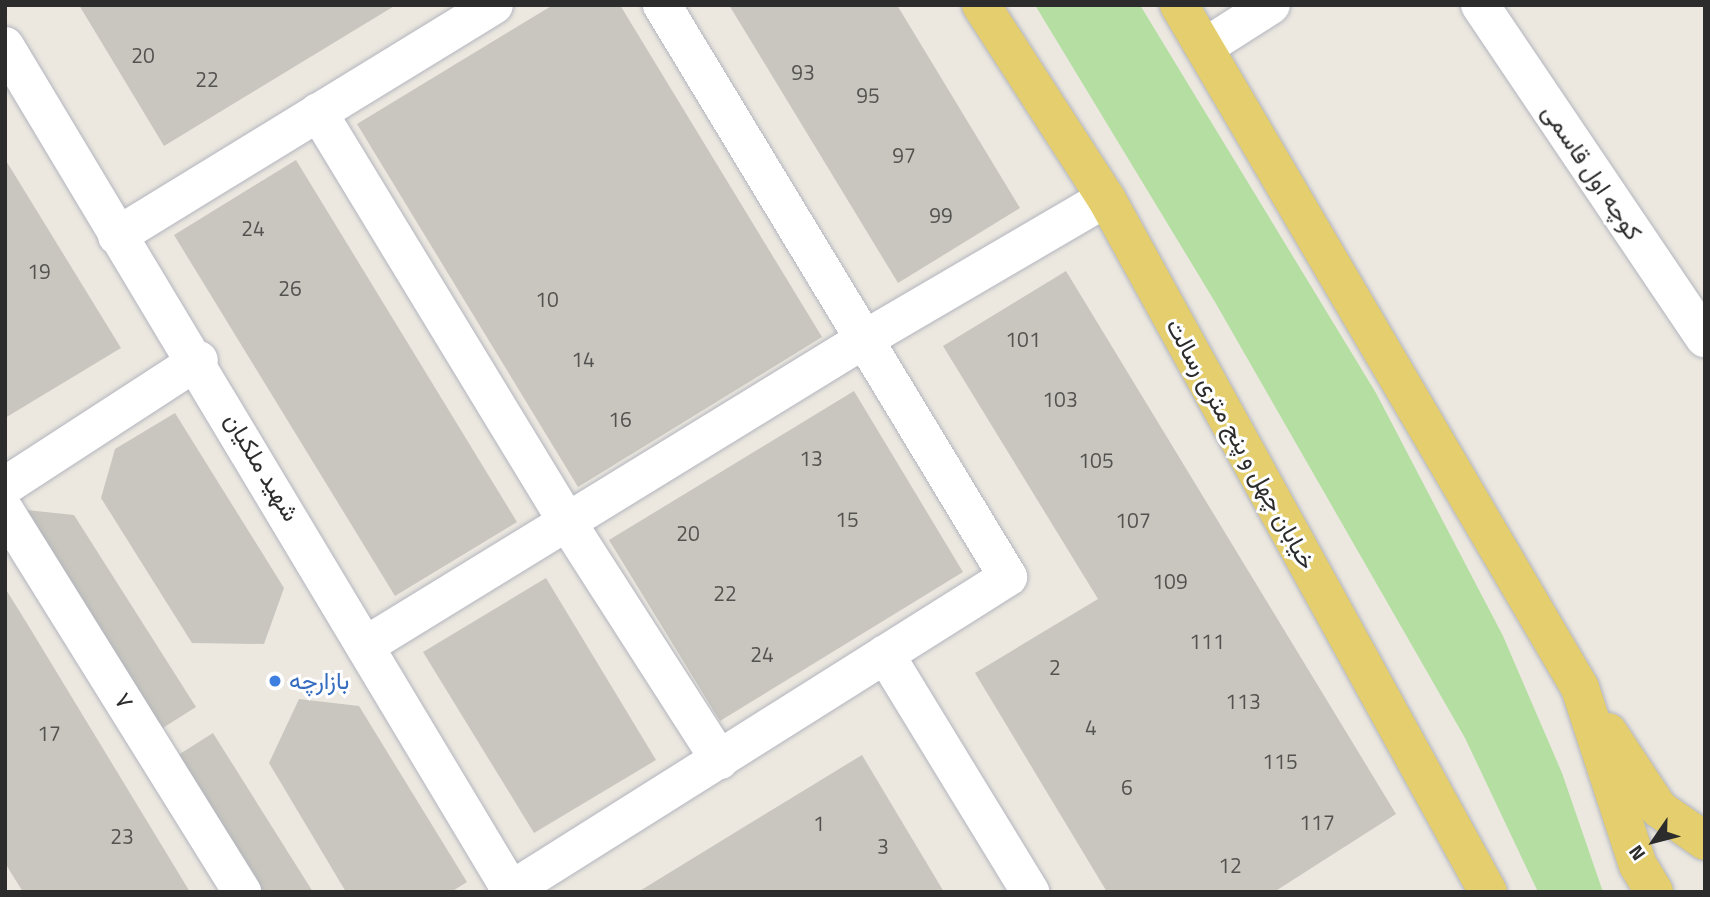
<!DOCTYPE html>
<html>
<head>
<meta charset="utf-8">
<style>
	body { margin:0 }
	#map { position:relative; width:1710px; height:897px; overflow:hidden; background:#ece8e0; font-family:"Titillium Web",Vazirmatn,sans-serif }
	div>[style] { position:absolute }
	.green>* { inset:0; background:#b4dea2 }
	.building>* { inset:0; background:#c8c6be }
	.roads { filter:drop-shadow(0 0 2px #b3b5be) drop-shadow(0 0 2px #b3b5be) }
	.minor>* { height:38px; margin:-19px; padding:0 19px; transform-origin:19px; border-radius:19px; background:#fff }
	.major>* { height:38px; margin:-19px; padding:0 19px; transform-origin:19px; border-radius:19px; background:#e4ce6d }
	.dots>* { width:19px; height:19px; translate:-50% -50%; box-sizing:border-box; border:4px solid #fff; border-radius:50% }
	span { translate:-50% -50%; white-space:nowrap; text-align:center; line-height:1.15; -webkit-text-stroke:6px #fff; paint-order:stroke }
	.number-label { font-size:21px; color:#535250 }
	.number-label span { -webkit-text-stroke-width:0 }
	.street-label { font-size:24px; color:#2c2c2c }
	.shop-label { font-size:24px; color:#366cbe }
	.left { translate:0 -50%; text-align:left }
	.frame { position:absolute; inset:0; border:7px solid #2c2c2c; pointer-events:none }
	.north { position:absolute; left:1619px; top:806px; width:70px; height:70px; -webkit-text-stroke:5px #fff; paint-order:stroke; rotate:235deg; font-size:19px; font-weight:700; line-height:28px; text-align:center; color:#2c2c2c }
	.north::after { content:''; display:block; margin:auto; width:24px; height:32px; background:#2c2c2c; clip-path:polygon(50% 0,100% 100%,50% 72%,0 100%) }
</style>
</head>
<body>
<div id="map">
	<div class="green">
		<div style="clip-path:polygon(1035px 5px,1140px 5px,1376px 393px,1503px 636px,1562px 773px,1603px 892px,1538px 892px,1465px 738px,1215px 302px)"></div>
	</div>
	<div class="building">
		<div style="clip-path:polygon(79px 5px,396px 5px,164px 146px)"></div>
		<div style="clip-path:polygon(553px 5px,620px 5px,822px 337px,578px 487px,357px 124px)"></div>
		<div style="clip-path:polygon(729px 5px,897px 5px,1020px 208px,898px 283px)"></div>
		<div style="clip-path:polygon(5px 159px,121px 348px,5px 418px)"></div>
		<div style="clip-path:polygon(296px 160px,517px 522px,395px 596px,174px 235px)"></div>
		<div style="clip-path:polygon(1066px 271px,1396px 814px,1274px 892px,1107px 892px,975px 673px,1098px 599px,943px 346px)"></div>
		<div style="clip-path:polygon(854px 391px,963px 572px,720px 721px,609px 540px)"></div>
		<div style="clip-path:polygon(175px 413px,284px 588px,264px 644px,192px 643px,101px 498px,115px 449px)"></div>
		<div style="clip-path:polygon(17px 509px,74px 515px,196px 707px,158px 731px)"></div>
		<div style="clip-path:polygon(546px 578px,656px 760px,534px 833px,423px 652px)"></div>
		<div style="clip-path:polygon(5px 588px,28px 625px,190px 892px,23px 892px,5px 863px)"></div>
		<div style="clip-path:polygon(299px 699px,359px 706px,467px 882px,451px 892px,346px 892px,269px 763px)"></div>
		<div style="clip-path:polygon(213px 733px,313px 892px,260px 892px,175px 757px)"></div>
		<div style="clip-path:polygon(862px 755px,944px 892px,638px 892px,739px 830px)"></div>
	</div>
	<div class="roads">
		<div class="minor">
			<div style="left:1480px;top:5px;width:402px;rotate:56deg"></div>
			<div style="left:5px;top:46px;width:986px;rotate:59.07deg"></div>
			<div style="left:1205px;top:47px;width:78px;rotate:-32.5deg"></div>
			<div style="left:318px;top:112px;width:480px;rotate:58.7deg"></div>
			<div style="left:567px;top:522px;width:283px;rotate:57.3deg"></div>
			<div style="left:117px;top:236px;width:442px;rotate:-31.5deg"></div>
			<div style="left:5px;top:486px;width:231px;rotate:-33deg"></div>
			<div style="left:5px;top:511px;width:449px;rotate:58.1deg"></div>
			<div style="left:368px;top:644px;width:583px;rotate:-31.54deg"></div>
			<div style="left:865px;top:339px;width:279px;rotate:-30.3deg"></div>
			<div style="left:885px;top:654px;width:279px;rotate:58.6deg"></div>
			<div style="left:508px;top:892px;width:591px;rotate:-32.21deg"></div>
			<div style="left:1008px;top:577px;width:669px;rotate:-121.17deg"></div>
		</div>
		<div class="major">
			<div style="left:981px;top:5px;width:230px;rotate:57.1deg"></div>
			<div style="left:1106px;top:198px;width:792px;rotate:61.17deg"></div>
			<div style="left:1179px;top:5px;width:792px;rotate:59.58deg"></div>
			<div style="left:1580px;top:688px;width:186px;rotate:71.9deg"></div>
			<div style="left:1638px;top:865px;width:31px;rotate:59deg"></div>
			<div style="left:1608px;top:732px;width:92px;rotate:56.5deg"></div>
			<div style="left:1659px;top:809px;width:56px;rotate:34.8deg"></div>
		</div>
	</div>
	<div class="dots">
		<div style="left:275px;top:681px;background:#3f7fe0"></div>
	</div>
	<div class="number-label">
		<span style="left:143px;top:55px">20</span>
		<span style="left:803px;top:72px">93</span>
		<span style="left:207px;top:79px">22</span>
		<span style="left:868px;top:95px">95</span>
		<span style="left:904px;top:155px">97</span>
		<span style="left:941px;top:215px">99</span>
		<span style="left:253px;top:228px">24</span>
		<span style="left:39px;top:271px">19</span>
		<span style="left:290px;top:288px">26</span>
		<span style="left:547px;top:299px">10</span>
		<span style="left:1023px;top:339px">101</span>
		<span style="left:583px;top:359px">14</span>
		<span style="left:1060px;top:399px">103</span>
		<span style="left:620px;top:419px">16</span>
		<span style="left:811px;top:458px">13</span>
		<span style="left:1096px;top:460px">105</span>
		<span style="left:847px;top:519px">15</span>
		<span style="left:1133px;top:520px">107</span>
		<span style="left:688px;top:533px">20</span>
		<span style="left:1170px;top:581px">109</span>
		<span style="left:725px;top:593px">22</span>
		<span style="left:1207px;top:641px">111</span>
		<span style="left:762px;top:654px">24</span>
		<span style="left:1055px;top:667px">2</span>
		<span style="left:1243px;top:701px">113</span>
		<span style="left:1091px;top:727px">4</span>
		<span style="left:49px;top:733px">17</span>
		<span style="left:1280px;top:761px">115</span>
		<span style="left:1127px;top:787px">6</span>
		<span style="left:1317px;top:822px">117</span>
		<span style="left:819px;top:823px">1</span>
		<span style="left:122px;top:836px">23</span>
		<span style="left:883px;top:846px">3</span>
		<span style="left:1230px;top:865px">12</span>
	</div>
	<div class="street-label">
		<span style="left:1592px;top:172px;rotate:56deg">کوچه اول قاسمی</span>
		<span style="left:1241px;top:444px;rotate:61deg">خیابان چهل و پنج متری رسالت</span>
		<span style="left:262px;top:467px;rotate:59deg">شهید ملکیان</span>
		<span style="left:124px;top:701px;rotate:58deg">۷</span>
	</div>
	<div class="shop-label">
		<span class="left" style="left:289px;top:681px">بازارچه</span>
	</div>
	<div class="frame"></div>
	<div class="north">N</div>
</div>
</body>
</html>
